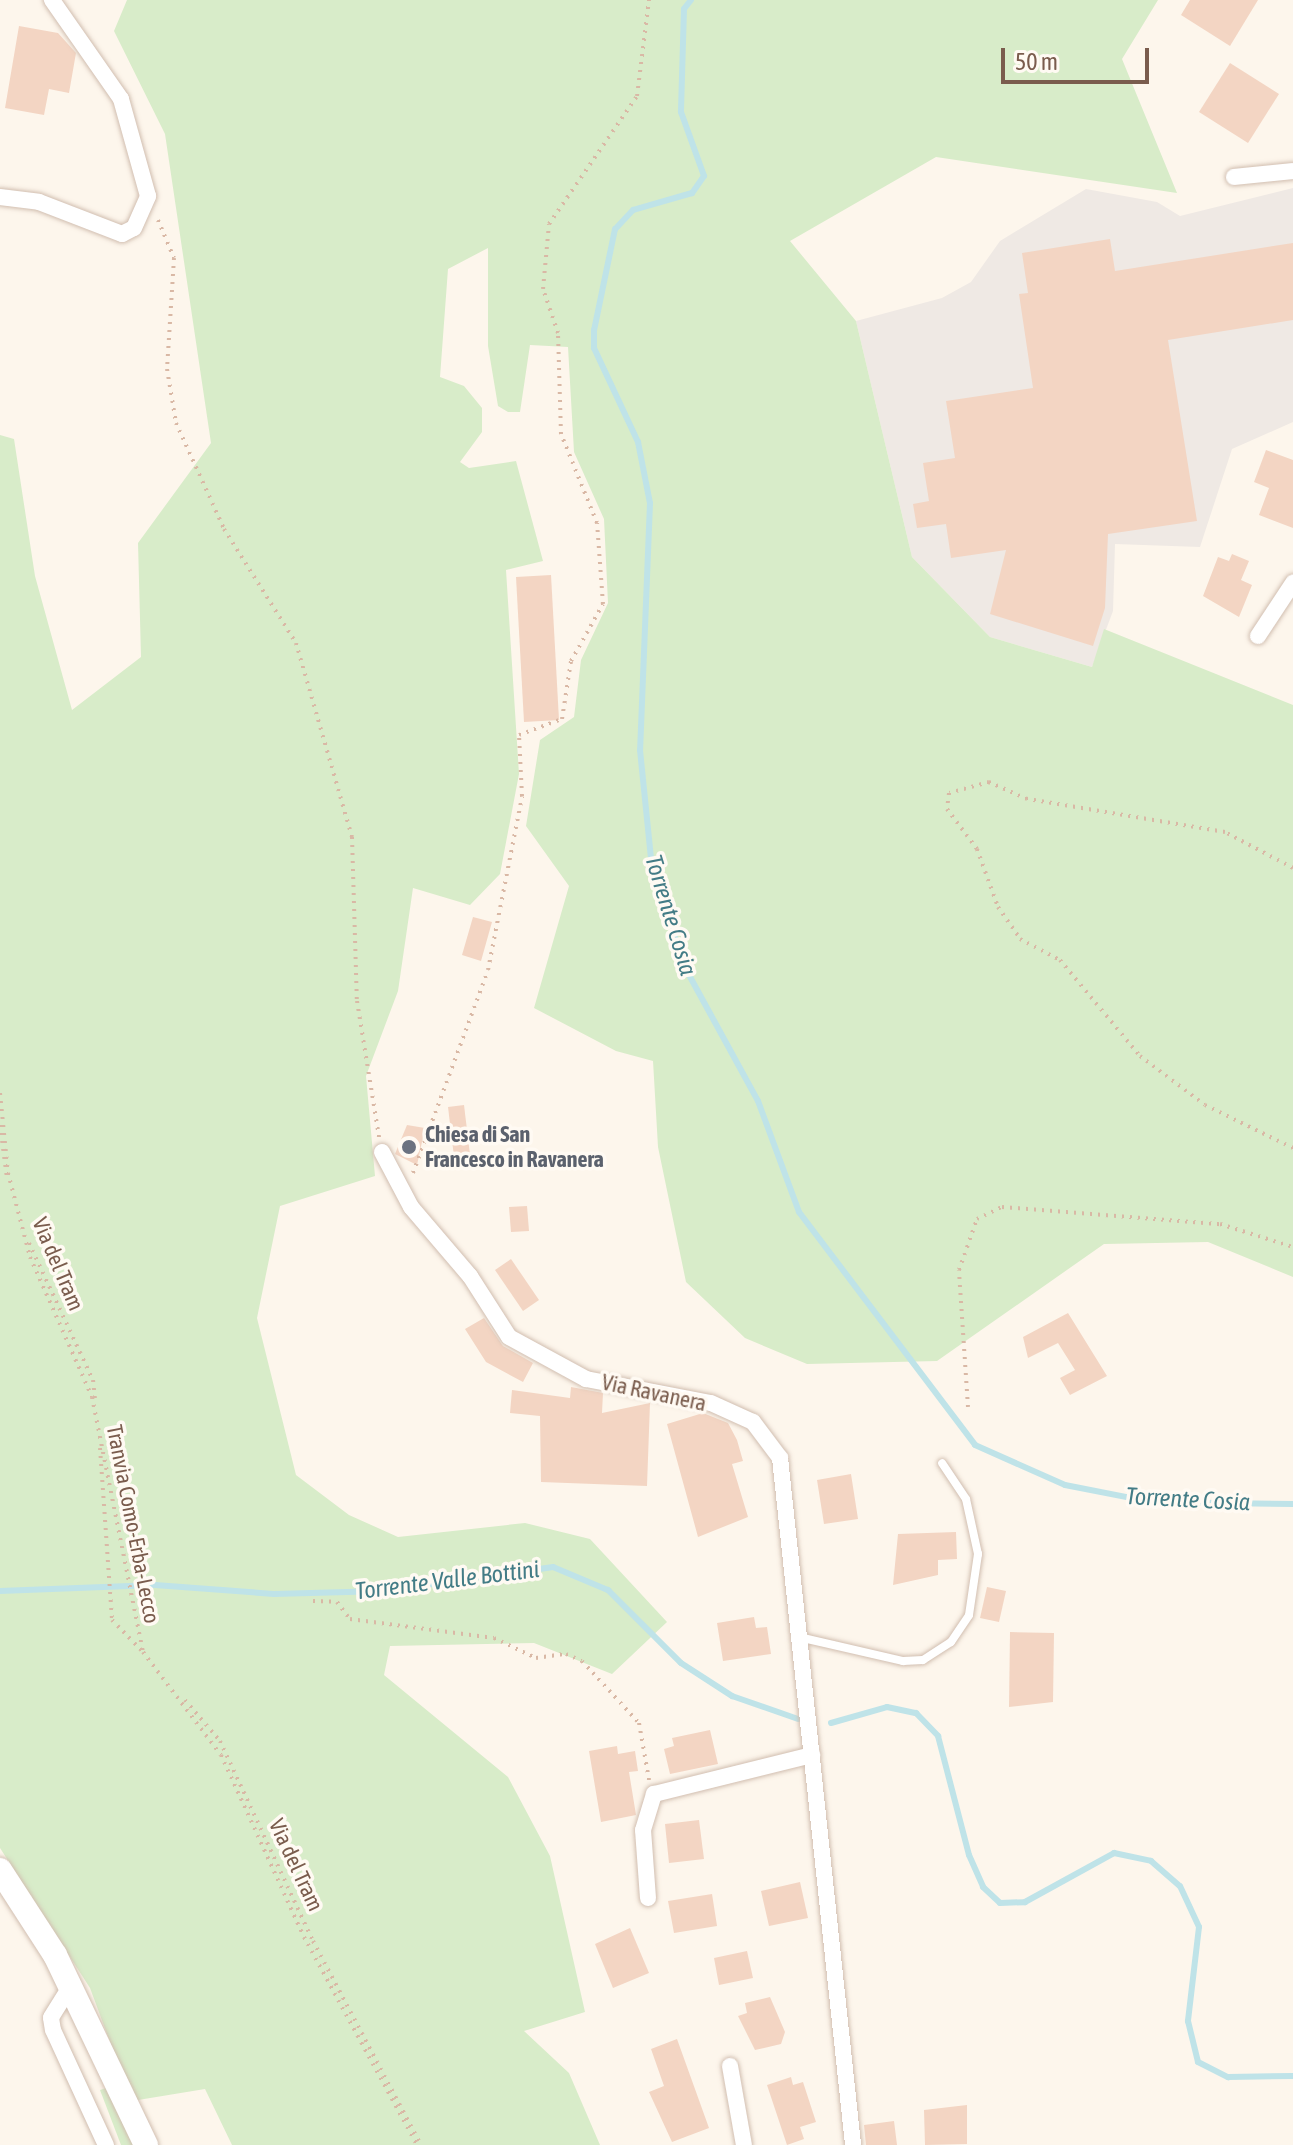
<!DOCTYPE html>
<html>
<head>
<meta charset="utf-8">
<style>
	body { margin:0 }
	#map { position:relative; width:1293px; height:2145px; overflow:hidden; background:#fdf6ec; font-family:"Asap Condensed",sans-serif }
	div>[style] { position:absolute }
	.industrial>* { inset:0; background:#efe9e4 }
	.green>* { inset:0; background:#d8ecc9 }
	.stream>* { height:6px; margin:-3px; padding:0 3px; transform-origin:3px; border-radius:3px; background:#bfe3e8 }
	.building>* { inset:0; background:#f3d5c3 }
	.path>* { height:4px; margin-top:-2px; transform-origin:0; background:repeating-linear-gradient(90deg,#d9b8a5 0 2px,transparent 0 8px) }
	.roads { filter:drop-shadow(0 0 2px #d1beb0) drop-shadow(0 0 2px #d1beb0) }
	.lane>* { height:8px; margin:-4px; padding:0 4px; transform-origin:4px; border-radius:4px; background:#fff }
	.street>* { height:16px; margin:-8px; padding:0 8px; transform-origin:8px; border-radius:8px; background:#fff }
	.secondary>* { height:24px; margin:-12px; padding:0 12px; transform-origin:12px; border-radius:12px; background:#fff }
	.dots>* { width:22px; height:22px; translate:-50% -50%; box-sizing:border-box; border:4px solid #fffaf3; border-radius:50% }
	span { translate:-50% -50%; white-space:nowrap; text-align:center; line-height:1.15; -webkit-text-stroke:7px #fffaf3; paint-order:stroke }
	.worship-label { font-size:22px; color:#5b616d; font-weight:700 }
	.left { translate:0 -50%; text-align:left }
	.street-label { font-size:22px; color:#7a5c4d }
	.water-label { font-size:24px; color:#437c86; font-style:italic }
	.scale { position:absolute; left:1001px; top:48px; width:148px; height:36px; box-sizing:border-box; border:4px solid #7a5c4d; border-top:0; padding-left:10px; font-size:24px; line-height:28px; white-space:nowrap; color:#7a5c4d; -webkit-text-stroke:6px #fffaf3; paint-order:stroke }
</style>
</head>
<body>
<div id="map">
	<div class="industrial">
		<div style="clip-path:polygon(1293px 188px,1293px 422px,1232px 449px,1200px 547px,1115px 544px,1113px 611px,1092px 667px,990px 637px,912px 557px,856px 321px,942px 298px,971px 282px,1000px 241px,1086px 189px,1157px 202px,1180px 216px)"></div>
	</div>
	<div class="green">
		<div style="clip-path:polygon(127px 0,1158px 0,1122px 59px,1177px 193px,936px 157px,790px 241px,856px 321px,912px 557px,990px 637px,1092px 667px,1104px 629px,1293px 705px,1293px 1277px,1208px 1242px,1104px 1244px,937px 1361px,807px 1364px,745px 1338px,686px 1282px,658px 1147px,653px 1061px,616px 1051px,534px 1008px,569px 886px,526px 826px,540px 740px,574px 717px,581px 660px,608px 603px,604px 519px,574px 452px,568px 347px,530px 345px,520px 412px,508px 412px,498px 406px,488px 346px,488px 248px,448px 269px,440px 377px,464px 386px,482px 408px,482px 432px,460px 462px,469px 468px,516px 461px,543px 561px,506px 570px,519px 774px,500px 874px,470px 905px,413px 888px,398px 991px,366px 1076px,375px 1176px,280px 1206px,257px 1318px,296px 1475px,349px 1515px,398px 1537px,525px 1523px,590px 1539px,667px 1622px,612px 1674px,534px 1643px,390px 1646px,384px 1675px,508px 1777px,550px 1856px,585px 2012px,524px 2031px,569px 2073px,600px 2145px,232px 2145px,205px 2089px,132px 2101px,90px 1988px,0 1848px,0 435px,14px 439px,35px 576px,72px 710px,141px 657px,138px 543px,211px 443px,165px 134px,114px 31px)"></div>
		<div style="clip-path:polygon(106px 2088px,138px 2145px,121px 2145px,100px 2090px)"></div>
	</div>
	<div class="stream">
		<div style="left:691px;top:0;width:11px;rotate:128deg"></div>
		<div style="left:684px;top:9px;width:103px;rotate:91.7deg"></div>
		<div style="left:681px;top:112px;width:68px;rotate:70.2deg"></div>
		<div style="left:704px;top:176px;width:21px;rotate:125deg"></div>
		<div style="left:692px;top:193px;width:61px;rotate:163.9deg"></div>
		<div style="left:633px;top:210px;width:26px;rotate:133deg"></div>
		<div style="left:615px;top:229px;width:103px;rotate:101.7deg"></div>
		<div style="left:594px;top:330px;width:18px;rotate:90deg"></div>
		<div style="left:594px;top:348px;width:104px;rotate:64.9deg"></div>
		<div style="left:638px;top:442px;width:62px;rotate:78.9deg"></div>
		<div style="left:650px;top:503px;width:247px;rotate:92.3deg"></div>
		<div style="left:640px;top:750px;width:109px;rotate:84.2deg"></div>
		<div style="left:651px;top:858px;width:111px;rotate:73.2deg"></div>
		<div style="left:683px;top:964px;width:156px;rotate:61.3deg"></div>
		<div style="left:758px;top:1101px;width:118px;rotate:69.7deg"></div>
		<div style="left:799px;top:1212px;width:292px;rotate:52.9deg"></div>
		<div style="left:975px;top:1445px;width:98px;rotate:24deg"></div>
		<div style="left:1065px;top:1485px;width:89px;rotate:11.1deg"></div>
		<div style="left:1152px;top:1502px;width:141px;rotate:0.8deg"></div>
		<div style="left:0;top:1591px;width:155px;rotate:-2.2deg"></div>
		<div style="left:155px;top:1585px;width:119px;rotate:4.3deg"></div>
		<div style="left:274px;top:1594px;width:110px;rotate:-1.6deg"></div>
		<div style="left:384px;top:1591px;width:171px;rotate:-8.1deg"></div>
		<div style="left:553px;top:1567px;width:60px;rotate:22.7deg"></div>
		<div style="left:608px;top:1590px;width:103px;rotate:45deg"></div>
		<div style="left:681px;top:1663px;width:61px;rotate:32.9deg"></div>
		<div style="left:732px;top:1696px;width:70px;rotate:19.2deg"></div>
		<div style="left:831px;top:1723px;width:58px;rotate:-15.9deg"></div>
		<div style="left:887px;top:1707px;width:30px;rotate:12deg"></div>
		<div style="left:916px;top:1713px;width:32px;rotate:46deg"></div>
		<div style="left:938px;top:1736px;width:123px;rotate:75.4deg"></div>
		<div style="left:969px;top:1855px;width:35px;rotate:66deg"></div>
		<div style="left:983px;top:1887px;width:23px;rotate:43deg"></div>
		<div style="left:1000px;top:1903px;width:25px;rotate:-2deg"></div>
		<div style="left:1025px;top:1902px;width:102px;rotate:-28.8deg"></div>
		<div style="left:1114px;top:1853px;width:38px;rotate:12deg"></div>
		<div style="left:1151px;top:1861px;width:38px;rotate:41deg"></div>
		<div style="left:1180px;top:1886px;width:45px;rotate:65.1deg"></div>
		<div style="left:1199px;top:1927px;width:95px;rotate:96.7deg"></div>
		<div style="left:1188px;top:2021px;width:42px;rotate:76.3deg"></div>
		<div style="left:1198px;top:2062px;width:34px;rotate:27deg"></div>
		<div style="left:1228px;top:2077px;width:65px;rotate:-0.9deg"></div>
	</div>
	<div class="building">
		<div style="clip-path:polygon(1190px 0,1258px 0,1230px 46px,1181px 15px)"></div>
		<div style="clip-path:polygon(19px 26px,58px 33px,76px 53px,69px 93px,49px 89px,44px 115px,5px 108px)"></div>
		<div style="clip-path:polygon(1230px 63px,1279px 94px,1248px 143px,1199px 112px)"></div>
		<div style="clip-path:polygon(1110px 239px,1115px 271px,1293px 243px,1293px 320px,1168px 340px,1197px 521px,1108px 534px,1105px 608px,1093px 646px,990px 614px,1006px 550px,951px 558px,946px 524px,917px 528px,913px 504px,929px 501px,923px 463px,955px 458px,946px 401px,1033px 388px,1019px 294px,1028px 293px,1022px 253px)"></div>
		<div style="clip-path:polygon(1266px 450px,1293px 460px,1293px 528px,1259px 515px,1269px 488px,1254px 482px)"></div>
		<div style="clip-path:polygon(1232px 554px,1249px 561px,1241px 580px,1252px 585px,1239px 617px,1203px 596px,1218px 557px,1229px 561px)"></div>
		<div style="clip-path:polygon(551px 575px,559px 720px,524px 722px,516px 577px)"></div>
		<div style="clip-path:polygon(473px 917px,492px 922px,481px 961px,462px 955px)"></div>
		<div style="clip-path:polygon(464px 1105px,471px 1163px,455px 1165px,448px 1107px)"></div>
		<div style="clip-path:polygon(407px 1125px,425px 1128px,417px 1165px,395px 1154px)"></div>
		<div style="clip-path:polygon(527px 1206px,529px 1231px,511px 1232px,509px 1207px)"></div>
		<div style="clip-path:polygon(511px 1259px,539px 1300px,523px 1311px,495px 1270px)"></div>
		<div style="clip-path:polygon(1068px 1313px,1107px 1376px,1070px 1395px,1060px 1378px,1075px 1370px,1058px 1343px,1028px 1358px,1023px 1337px)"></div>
		<div style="clip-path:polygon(484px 1318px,503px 1346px,533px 1363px,523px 1382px,486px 1362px,465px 1329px)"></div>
		<div style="clip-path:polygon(571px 1387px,603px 1393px,602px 1413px,650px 1403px,647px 1486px,541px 1482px,540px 1416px,510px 1413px,512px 1390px,570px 1398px)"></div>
		<div style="clip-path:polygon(703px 1413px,728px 1423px,737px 1440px,743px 1461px,732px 1464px,748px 1517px,698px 1537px,667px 1424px)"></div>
		<div style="clip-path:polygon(851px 1474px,858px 1519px,824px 1524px,817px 1480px)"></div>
		<div style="clip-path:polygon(956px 1532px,957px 1559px,938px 1560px,938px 1575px,893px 1585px,898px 1534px)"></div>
		<div style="clip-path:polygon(987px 1587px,1006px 1591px,999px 1622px,980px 1618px)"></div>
		<div style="clip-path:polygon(754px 1617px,756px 1628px,767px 1627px,771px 1654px,723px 1661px,717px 1623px)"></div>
		<div style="clip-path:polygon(1010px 1632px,1054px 1633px,1053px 1702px,1009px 1707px)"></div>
		<div style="clip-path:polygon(710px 1730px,718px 1764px,670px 1774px,664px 1749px,674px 1746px,672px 1738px)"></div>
		<div style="clip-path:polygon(617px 1746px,618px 1754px,635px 1751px,638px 1771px,629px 1772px,636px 1815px,601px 1822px,589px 1751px)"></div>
		<div style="clip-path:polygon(699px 1820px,704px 1859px,669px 1863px,665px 1824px)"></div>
		<div style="clip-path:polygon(800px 1882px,808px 1918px,769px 1926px,761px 1891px)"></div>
		<div style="clip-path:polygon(712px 1894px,717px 1926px,674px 1933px,668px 1901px)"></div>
		<div style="clip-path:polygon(630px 1928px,649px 1973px,613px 1988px,595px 1944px)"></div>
		<div style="clip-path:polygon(747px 1951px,753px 1978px,719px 1985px,714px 1958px)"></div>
		<div style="clip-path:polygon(770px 1997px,785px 2032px,781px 2044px,755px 2050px,738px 2016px,747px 2013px,745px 2003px)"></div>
		<div style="clip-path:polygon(677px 2039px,709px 2128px,672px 2142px,649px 2092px,664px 2086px,651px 2049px)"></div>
		<div style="clip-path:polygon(791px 2077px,793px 2085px,803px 2082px,816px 2122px,800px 2127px,804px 2139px,787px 2145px,767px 2085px)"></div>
		<div style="clip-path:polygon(967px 2105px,967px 2144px,925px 2145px,924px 2110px)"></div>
		<div style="clip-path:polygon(894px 2121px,897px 2145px,866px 2145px,864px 2125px)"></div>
	</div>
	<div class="path">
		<div style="left:158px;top:220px;width:41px;rotate:67.2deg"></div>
		<div style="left:174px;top:258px;width:111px;rotate:93.6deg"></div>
		<div style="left:167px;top:369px;width:55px;rotate:80.5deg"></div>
		<div style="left:176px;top:423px;width:116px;rotate:65.6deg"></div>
		<div style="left:224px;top:529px;width:135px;rotate:57.7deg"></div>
		<div style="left:296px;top:643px;width:202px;rotate:73.9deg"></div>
		<div style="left:352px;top:837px;width:164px;rotate:88.3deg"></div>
		<div style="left:357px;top:1001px;width:138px;rotate:80.8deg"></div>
		<div style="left:1293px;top:868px;width:77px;rotate:-152.1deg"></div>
		<div style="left:1225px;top:832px;width:201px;rotate:-170.5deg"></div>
		<div style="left:1027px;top:799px;width:42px;rotate:-155.9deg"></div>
		<div style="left:989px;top:782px;width:41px;rotate:164.6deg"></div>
		<div style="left:949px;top:793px;width:16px;rotate:97deg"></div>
		<div style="left:947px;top:809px;width:50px;rotate:53.1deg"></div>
		<div style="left:977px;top:849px;width:62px;rotate:70.1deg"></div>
		<div style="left:998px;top:907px;width:39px;rotate:55deg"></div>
		<div style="left:1020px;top:939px;width:45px;rotate:27.7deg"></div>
		<div style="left:1060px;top:960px;width:125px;rotate:50.2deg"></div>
		<div style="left:1140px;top:1056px;width:81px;rotate:37deg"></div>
		<div style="left:1205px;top:1105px;width:98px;rotate:26deg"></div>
		<div style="left:0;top:1093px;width:80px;rotate:84.3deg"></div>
		<div style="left:8px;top:1173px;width:87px;rotate:75.3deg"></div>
		<div style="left:30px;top:1257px;width:153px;rotate:66.1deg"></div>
		<div style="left:92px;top:1397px;width:260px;rotate:78.7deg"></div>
		<div style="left:143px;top:1652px;width:129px;rotate:52.9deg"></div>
		<div style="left:221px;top:1755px;width:200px;rotate:65.5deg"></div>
		<div style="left:304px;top:1937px;width:237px;rotate:61.5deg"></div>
		<div style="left:0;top:1125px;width:53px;rotate:82.5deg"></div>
		<div style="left:413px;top:1173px;width:216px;rotate:-69.7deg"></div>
		<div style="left:488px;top:970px;width:177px;rotate:-78.9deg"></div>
		<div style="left:522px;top:796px;width:61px;rotate:-92.8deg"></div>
		<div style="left:519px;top:735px;width:46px;rotate:-20.4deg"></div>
		<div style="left:562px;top:719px;width:59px;rotate:-81.2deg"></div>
		<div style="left:571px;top:661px;width:65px;rotate:-60.7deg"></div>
		<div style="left:603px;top:604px;width:81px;rotate:-94.2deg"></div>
		<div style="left:597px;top:523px;width:96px;rotate:-112deg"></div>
		<div style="left:561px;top:434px;width:101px;rotate:-91.7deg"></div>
		<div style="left:558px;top:333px;width:46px;rotate:-108.8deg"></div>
		<div style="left:543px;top:289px;width:65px;rotate:-84.7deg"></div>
		<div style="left:549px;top:224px;width:155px;rotate:-55.5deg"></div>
		<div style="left:637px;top:96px;width:97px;rotate:-82.9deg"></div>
		<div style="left:29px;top:1243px;width:151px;rotate:65deg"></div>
		<div style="left:93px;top:1380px;width:20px;rotate:84deg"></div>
		<div style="left:968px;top:1407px;width:137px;rotate:-93.8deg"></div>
		<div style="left:959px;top:1270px;width:54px;rotate:-70.6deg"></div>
		<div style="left:977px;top:1219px;width:28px;rotate:-26deg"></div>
		<div style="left:1002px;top:1207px;width:219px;rotate:4.5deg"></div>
		<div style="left:1220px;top:1224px;width:77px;rotate:17.5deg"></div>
		<div style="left:100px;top:1448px;width:172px;rotate:86deg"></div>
		<div style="left:112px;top:1620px;width:43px;rotate:45.9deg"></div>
		<div style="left:313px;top:1601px;width:24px;rotate:2deg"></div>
		<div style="left:337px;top:1602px;width:21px;rotate:53deg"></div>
		<div style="left:350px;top:1619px;width:145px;rotate:7.5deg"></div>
		<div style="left:494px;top:1638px;width:47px;rotate:25.5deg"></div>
		<div style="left:536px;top:1658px;width:30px;rotate:-8deg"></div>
		<div style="left:566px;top:1654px;width:17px;rotate:24deg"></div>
		<div style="left:582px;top:1661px;width:84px;rotate:47.4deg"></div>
		<div style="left:639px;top:1723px;width:58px;rotate:80deg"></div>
		<div style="left:185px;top:1700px;width:54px;rotate:49.5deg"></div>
		<div style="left:220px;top:1741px;width:221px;rotate:65.1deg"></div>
		<div style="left:313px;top:1941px;width:231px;rotate:62.1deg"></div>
	</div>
	<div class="roads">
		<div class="lane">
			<div style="left:803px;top:1638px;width:103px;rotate:13deg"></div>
			<div style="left:903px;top:1661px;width:20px;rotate:-3deg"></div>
			<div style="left:923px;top:1660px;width:33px;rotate:-33deg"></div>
			<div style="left:951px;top:1642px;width:32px;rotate:-56deg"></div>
			<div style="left:969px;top:1615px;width:62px;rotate:-81.6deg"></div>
			<div style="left:978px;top:1554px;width:56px;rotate:-102.3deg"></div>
			<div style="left:966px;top:1499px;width:43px;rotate:-123.7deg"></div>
		</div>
		<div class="street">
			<div style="left:1234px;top:177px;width:59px;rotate:-5.8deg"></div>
			<div style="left:0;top:197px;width:39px;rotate:7deg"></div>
			<div style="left:39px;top:202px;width:89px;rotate:21.1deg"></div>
			<div style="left:122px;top:234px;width:13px;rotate:-27deg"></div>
			<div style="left:134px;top:228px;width:35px;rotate:-66deg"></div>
			<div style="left:148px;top:196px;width:101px;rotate:-105.6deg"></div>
			<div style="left:121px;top:99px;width:121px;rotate:-124.9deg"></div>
			<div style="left:1258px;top:636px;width:64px;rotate:-56.6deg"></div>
			<div style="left:382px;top:1152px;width:62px;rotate:62.2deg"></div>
			<div style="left:411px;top:1207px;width:91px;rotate:49.5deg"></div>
			<div style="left:470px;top:1276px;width:72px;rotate:57.4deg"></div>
			<div style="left:509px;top:1337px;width:88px;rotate:28.6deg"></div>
			<div style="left:586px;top:1379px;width:127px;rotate:10.9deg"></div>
			<div style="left:711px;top:1403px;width:46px;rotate:24.3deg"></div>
			<div style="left:753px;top:1422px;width:45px;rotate:53.1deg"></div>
			<div style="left:780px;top:1458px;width:691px;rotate:83.93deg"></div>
			<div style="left:648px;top:1898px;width:68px;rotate:-94.2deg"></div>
			<div style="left:643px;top:1830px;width:38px;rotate:-73deg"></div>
			<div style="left:654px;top:1794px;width:163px;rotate:-13.9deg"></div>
			<div style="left:70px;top:1987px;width:36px;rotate:122deg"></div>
			<div style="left:51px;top:2018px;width:12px;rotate:81deg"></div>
			<div style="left:53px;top:2030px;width:127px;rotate:65.3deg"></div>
			<div style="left:730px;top:2066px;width:80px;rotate:80deg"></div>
		</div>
		<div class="secondary">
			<div style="left:0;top:1870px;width:101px;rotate:57.1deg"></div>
			<div style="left:55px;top:1955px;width:211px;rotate:64.4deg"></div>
		</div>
	</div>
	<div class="dots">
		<div style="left:409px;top:1147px;background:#6b7280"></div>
	</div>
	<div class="worship-label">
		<span class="left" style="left:425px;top:1147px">Chiesa di San<br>Francesco in Ravanera</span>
	</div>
	<div class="street-label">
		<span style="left:58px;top:1264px;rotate:67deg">Via del Tram</span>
		<span style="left:654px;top:1393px;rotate:12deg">Via Ravanera</span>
		<span style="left:133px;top:1524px;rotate:79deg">Tranvia Como-Erba-Lecco</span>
		<span style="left:296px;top:1865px;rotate:65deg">Via del Tram</span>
	</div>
	<div class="water-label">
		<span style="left:671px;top:915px;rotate:73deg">Torrente Cosia</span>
		<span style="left:1188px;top:1499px;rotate:3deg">Torrente Cosia</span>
		<span style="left:447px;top:1580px;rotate:-7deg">Torrente Valle Bottini</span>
	</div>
	<div class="scale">50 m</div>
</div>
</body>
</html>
